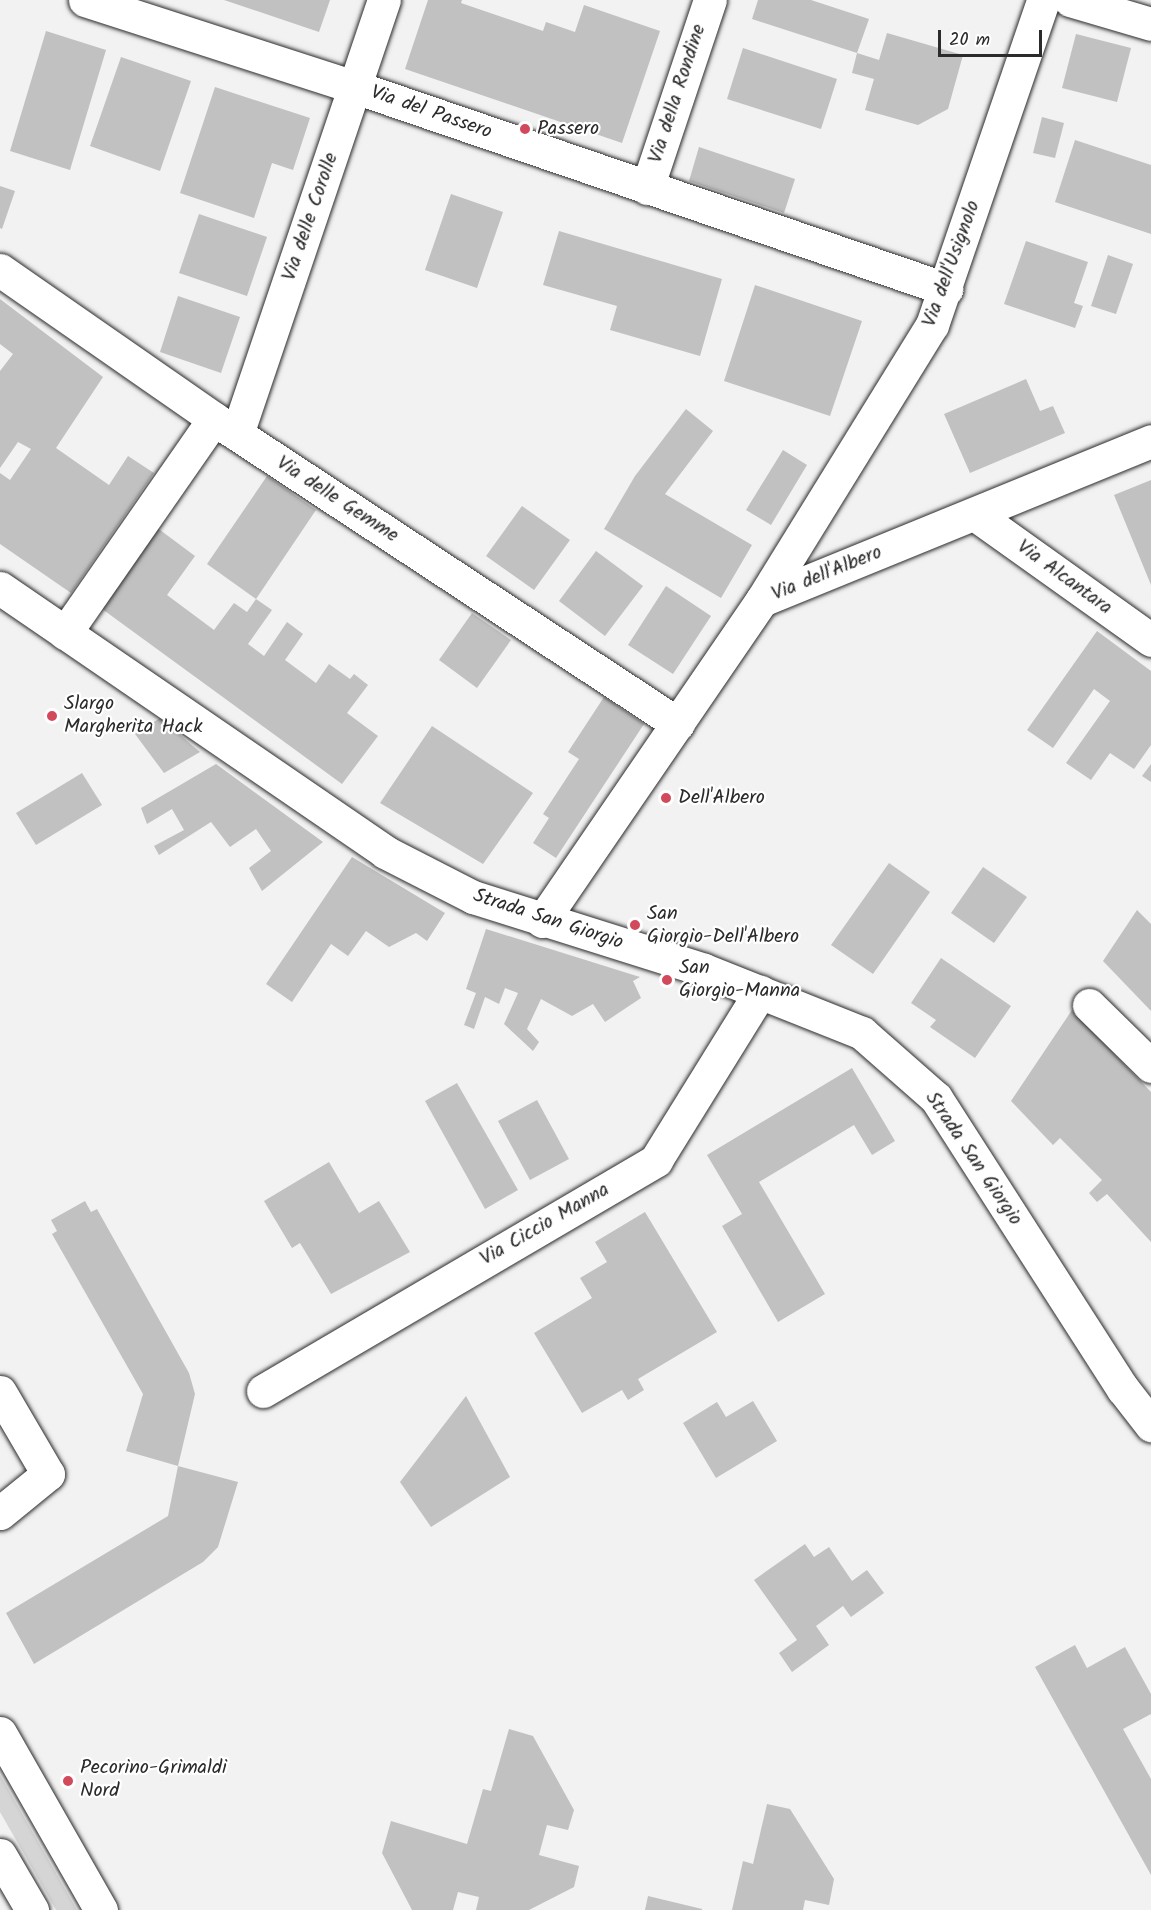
<!DOCTYPE html>
<html>
<head>
<meta charset="utf-8">
<style>
	body { margin:0 }
	#map { position:relative; width:1151px; height:1910px; overflow:hidden; background:#f2f2f2; font-family:Kalam,sans-serif }
	div>[style] { position:absolute }
	.green>* { inset:0; background:#d5d5d5 }
	.building>* { inset:0; background:#c1c1c1 }
	.roads { filter:drop-shadow(0 0 2px #2b2b2b) drop-shadow(0 0 2px #2b2b2b) }
	.minor>* { height:33px; margin:-16.5px; padding:0 16.5px; transform-origin:16.5px; border-radius:16.5px; background:#fff }
	.major>* { height:33px; margin:-16.5px; padding:0 16.5px; transform-origin:16.5px; border-radius:16.5px; background:#fff }
	.dots>* { width:16px; height:16px; translate:-50% -50%; box-sizing:border-box; border:3px solid #fff; border-radius:50% }
	span { translate:-50% -50%; white-space:nowrap; text-align:center; line-height:1.15; -webkit-text-stroke:4.5px #fff; paint-order:stroke }
	.street-label { font-size:20px; color:#2b2b2b }
	.poi-label { font-size:20px; color:#2b2b2b }
	.left { translate:0 -50%; text-align:left }
	.scale { position:absolute; left:938px; top:30px; width:104px; height:27px; box-sizing:border-box; border:3px solid #2b2b2b; border-top:0; padding-left:8px; font-size:18px; line-height:21px; white-space:nowrap; color:#2b2b2b; -webkit-text-stroke:4px #fff; paint-order:stroke }
</style>
</head>
<body>
<div id="map">
	<div class="green">
		<div style="clip-path:polygon(0 1775px,77px 1910px,56px 1910px,0 1812px)"></div>
	</div>
	<div class="building">
		<div style="clip-path:polygon(224px 0,330px 0,319px 32px)"></div>
		<div style="clip-path:polygon(428px 0,462px 0,461px 3px,543px 31px,546px 22px,575px 32px,584px 5px,660px 31px,622px 143px,405px 69px)"></div>
		<div style="clip-path:polygon(758px 0,811px 0,869px 19px,857px 53px,879px 60px,887px 33px,963px 55px,948px 109px,918px 125px,865px 110px,874px 79px,852px 73px,857px 53px,752px 19px)"></div>
		<div style="clip-path:polygon(46px 31px,106px 50px,70px 170px,10px 151px)"></div>
		<div style="clip-path:polygon(1076px 34px,1131px 48px,1117px 102px,1062px 88px)"></div>
		<div style="clip-path:polygon(743px 48px,837px 79px,821px 129px,727px 99px)"></div>
		<div style="clip-path:polygon(121px 57px,191px 81px,160px 171px,90px 146px)"></div>
		<div style="clip-path:polygon(215px 87px,310px 118px,293px 170px,272px 163px,254px 218px,180px 193px)"></div>
		<div style="clip-path:polygon(1042px 117px,1064px 123px,1055px 158px,1033px 153px)"></div>
		<div style="clip-path:polygon(1075px 140px,1151px 165px,1151px 234px,1055px 202px)"></div>
		<div style="clip-path:polygon(699px 147px,795px 179px,784px 213px,689px 181px)"></div>
		<div style="clip-path:polygon(0 186px,15px 191px,2px 229px,0 228px)"></div>
		<div style="clip-path:polygon(451px 194px,503px 212px,477px 288px,425px 270px)"></div>
		<div style="clip-path:polygon(199px 214px,267px 237px,247px 296px,179px 273px)"></div>
		<div style="clip-path:polygon(559px 231px,722px 279px,700px 356px,610px 330px,617px 306px,543px 285px)"></div>
		<div style="clip-path:polygon(1026px 241px,1088px 262px,1074px 303px,1083px 306px,1075px 328px,1004px 304px)"></div>
		<div style="clip-path:polygon(1108px 255px,1133px 264px,1116px 314px,1091px 306px)"></div>
		<div style="clip-path:polygon(755px 285px,862px 321px,830px 416px,724px 381px)"></div>
		<div style="clip-path:polygon(178px 296px,240px 317px,221px 373px,160px 352px)"></div>
		<div style="clip-path:polygon(0 299px,103px 377px,56px 448px,109px 485px,128px 456px,154px 473px,71px 593px,0 544px,0 473px,10px 480px,31px 449px,18px 442px,0 468px,0 371px,13px 354px,0 344px)"></div>
		<div style="clip-path:polygon(1026px 379px,1040px 411px,1053px 406px,1065px 433px,970px 473px,944px 414px)"></div>
		<div style="clip-path:polygon(686px 409px,713px 431px,665px 494px,752px 545px,721px 598px,604px 529px,635px 476px)"></div>
		<div style="clip-path:polygon(783px 450px,807px 465px,771px 525px,746px 510px)"></div>
		<div style="clip-path:polygon(267px 476px,316px 510px,256px 599px,207px 564px)"></div>
		<div style="clip-path:polygon(1151px 480px,1151px 585px,1114px 495px)"></div>
		<div style="clip-path:polygon(522px 506px,570px 540px,534px 590px,486px 556px)"></div>
		<div style="clip-path:polygon(156px 527px,195px 556px,167px 595px,214px 630px,234px 603px,247px 612px,256px 599px,272px 610px,248px 644px,264px 656px,287px 622px,303px 634px,285px 660px,316px 683px,329px 664px,350px 679px,354px 674px,368px 685px,347px 713px,378px 736px,342px 784px,98px 606px)"></div>
		<div style="clip-path:polygon(596px 551px,643px 586px,605px 636px,559px 601px)"></div>
		<div style="clip-path:polygon(666px 586px,711px 616px,673px 674px,628px 645px)"></div>
		<div style="clip-path:polygon(472px 613px,511px 640px,477px 688px,439px 660px)"></div>
		<div style="clip-path:polygon(1097px 631px,1151px 671px,1151px 745px,1134px 769px,1110px 753px,1091px 780px,1066px 763px,1110px 701px,1094px 689px,1053px 748px,1027px 730px)"></div>
		<div style="clip-path:polygon(604px 697px,644px 724px,556px 858px,533px 843px,549px 818px,543px 814px,579px 759px,568px 752px)"></div>
		<div style="clip-path:polygon(160px 718px,200px 752px,164px 773px,135px 734px)"></div>
		<div style="clip-path:polygon(432px 726px,533px 793px,483px 864px,380px 803px)"></div>
		<div style="clip-path:polygon(216px 764px,323px 842px,262px 891px,249px 868px,271px 851px,256px 829px,230px 847px,211px 822px,159px 855px,154px 846px,184px 830px,172px 809px,147px 824px,141px 808px)"></div>
		<div style="clip-path:polygon(1151px 764px,1151px 782px,1142px 776px)"></div>
		<div style="clip-path:polygon(82px 773px,102px 805px,36px 845px,16px 813px)"></div>
		<div style="clip-path:polygon(352px 857px,445px 913px,427px 941px,416px 933px,389px 947px,366px 931px,348px 956px,331px 944px,292px 1002px,266px 984px)"></div>
		<div style="clip-path:polygon(889px 863px,930px 892px,873px 974px,831px 945px)"></div>
		<div style="clip-path:polygon(983px 867px,1027px 897px,994px 943px,951px 913px)"></div>
		<div style="clip-path:polygon(1137px 910px,1151px 924px,1151px 1011px,1103px 961px)"></div>
		<div style="clip-path:polygon(486px 929px,640px 977px,633px 981px,641px 998px,605px 1022px,593px 1004px,572px 1016px,541px 999px,527px 1029px,539px 1042px,533px 1051px,504px 1024px,518px 993px,505px 988px,499px 1004px,485px 997px,474px 1029px,464px 1025px,476px 993px,466px 989px)"></div>
		<div style="clip-path:polygon(941px 958px,1011px 1006px,975px 1058px,930px 1027px,936px 1020px,911px 1003px)"></div>
		<div style="clip-path:polygon(1072px 1010px,1151px 1092px,1151px 1242px,1107px 1194px,1097px 1202px,1089px 1193px,1102px 1180px,1060px 1138px,1053px 1145px,1011px 1101px)"></div>
		<div style="clip-path:polygon(852px 1068px,895px 1141px,872px 1155px,854px 1125px,759px 1182px,825px 1294px,778px 1322px,722px 1226px,742px 1214px,707px 1155px)"></div>
		<div style="clip-path:polygon(457px 1083px,518px 1190px,485px 1209px,425px 1101px)"></div>
		<div style="clip-path:polygon(537px 1100px,569px 1159px,530px 1180px,498px 1121px)"></div>
		<div style="clip-path:polygon(329px 1162px,359px 1213px,379px 1201px,410px 1252px,331px 1294px,300px 1243px,292px 1248px,264px 1201px)"></div>
		<div style="clip-path:polygon(85px 1201px,91px 1212px,97px 1209px,189px 1373px,195px 1394px,178px 1466px,126px 1451px,143px 1394px,52px 1234px,57px 1231px,51px 1220px)"></div>
		<div style="clip-path:polygon(645px 1212px,717px 1332px,638px 1379px,644px 1390px,628px 1400px,622px 1390px,582px 1413px,534px 1333px,592px 1298px,580px 1278px,607px 1262px,595px 1242px)"></div>
		<div style="clip-path:polygon(466px 1396px,510px 1477px,431px 1527px,400px 1482px)"></div>
		<div style="clip-path:polygon(753px 1401px,777px 1441px,716px 1478px,683px 1423px,717px 1402px,726px 1417px)"></div>
		<div style="clip-path:polygon(178px 1466px,238px 1482px,218px 1547px,203px 1562px,34px 1664px,6px 1613px,168px 1516px)"></div>
		<div style="clip-path:polygon(805px 1544px,814px 1557px,829px 1547px,852px 1581px,867px 1570px,884px 1593px,851px 1617px,843px 1606px,816px 1626px,829px 1645px,792px 1672px,779px 1653px,797px 1640px,754px 1580px)"></div>
		<div style="clip-path:polygon(1075px 1645px,1087px 1668px,1125px 1647px,1151px 1694px,1151px 1714px,1123px 1729px,1151px 1779px,1151px 1875px,1035px 1667px)"></div>
		<div style="clip-path:polygon(509px 1729px,533px 1736px,574px 1810px,568px 1830px,547px 1825px,539px 1855px,579px 1866px,574px 1887px,529px 1910px,476px 1910px,479px 1897px,458px 1892px,453px 1910px,412px 1910px,382px 1853px,391px 1821px,467px 1844px,483px 1789px,491px 1791px)"></div>
		<div style="clip-path:polygon(767px 1804px,790px 1809px,834px 1879px,829px 1905px,805px 1900px,803px 1910px,732px 1910px,743px 1861px,753px 1864px)"></div>
		<div style="clip-path:polygon(648px 1896px,702px 1909px,702px 1910px,645px 1910px)"></div>
	</div>
	<div class="roads">
		<div class="minor">
			<div style="left:85px;top:0;width:284px;rotate:17.9deg"></div>
			<div style="left:355px;top:87px;width:625px;rotate:18.87deg"></div>
			<div style="left:1070px;top:0;width:84px;rotate:16.5deg"></div>
			<div style="left:647px;top:188px;width:198px;rotate:-71.5deg"></div>
			<div style="left:0;top:270px;width:261px;rotate:34.8deg"></div>
			<div style="left:214px;top:419px;width:555px;rotate:33.32deg"></div>
			<div style="left:237px;top:434px;width:458px;rotate:-71.3deg"></div>
			<div style="left:976px;top:515px;width:215px;rotate:35.5deg"></div>
			<div style="left:0;top:588px;width:467px;rotate:34.4deg"></div>
			<div style="left:385px;top:852px;width:99px;rotate:27.1deg"></div>
			<div style="left:473px;top:897px;width:242px;rotate:17.5deg"></div>
			<div style="left:704px;top:970px;width:170px;rotate:21.7deg"></div>
			<div style="left:862px;top:1033px;width:98px;rotate:41.3deg"></div>
			<div style="left:936px;top:1098px;width:346px;rotate:57.3deg"></div>
			<div style="left:1123px;top:1389px;width:46px;rotate:52.1deg"></div>
			<div style="left:762px;top:600px;width:420px;rotate:-22.2deg"></div>
			<div style="left:65px;top:633px;width:261px;rotate:-55.2deg"></div>
			<div style="left:542px;top:921px;width:389px;rotate:-55.6deg"></div>
			<div style="left:762px;top:600px;width:323px;rotate:-58.3deg"></div>
			<div style="left:932px;top:325px;width:343px;rotate:-71.1deg"></div>
			<div style="left:1089px;top:1005px;width:87px;rotate:44.5deg"></div>
			<div style="left:263px;top:1391px;width:456px;rotate:-30.4deg"></div>
			<div style="left:656px;top:1160px;width:198px;rotate:-58.2deg"></div>
			<div style="left:0;top:1392px;width:95px;rotate:59.7deg"></div>
			<div style="left:48px;top:1474px;width:62px;rotate:140.9deg"></div>
		</div>
		<div class="major">
			<div style="left:0;top:1733px;width:204px;rotate:60.3deg"></div>
			<div style="left:0;top:1855px;width:64px;rotate:59.8deg"></div>
		</div>
	</div>
	<div class="dots">
		<div style="left:525px;top:129px;background:#d1495b"></div>
		<div style="left:52px;top:716px;background:#d1495b"></div>
		<div style="left:666px;top:798px;background:#d1495b"></div>
		<div style="left:635px;top:925px;background:#d1495b"></div>
		<div style="left:667px;top:980px;background:#d1495b"></div>
		<div style="left:68px;top:1781px;background:#d1495b"></div>
	</div>
	<div class="street-label">
		<span style="left:678px;top:94px;rotate:-72deg">Via della Rondine</span>
		<span style="left:431px;top:113px;rotate:19deg">Via del Passero</span>
		<span style="left:311px;top:217px;rotate:-71deg">Via delle Corolle</span>
		<span style="left:952px;top:264px;rotate:-70deg">Via dell'Usignolo</span>
		<span style="left:337px;top:500px;rotate:33deg">Via delle Gemme</span>
		<span style="left:827px;top:574px;rotate:-22deg">Via dell'Albero</span>
		<span style="left:1064px;top:578px;rotate:36deg">Via Alcantara</span>
		<span style="left:548px;top:920px;rotate:18deg">Strada San Giorgio</span>
		<span style="left:973px;top:1159px;rotate:56deg">Strada San Giorgio</span>
		<span style="left:545px;top:1225px;rotate:-30deg">Via Ciccio Manna</span>
	</div>
	<div class="poi-label">
		<span class="left" style="left:537px;top:129px">Passero</span>
		<span class="left" style="left:64px;top:716px">Slargo<br>Margherita Hack</span>
		<span class="left" style="left:678px;top:798px">Dell'Albero</span>
		<span class="left" style="left:647px;top:926px">San<br>Giorgio-Dell'Albero</span>
		<span class="left" style="left:679px;top:980px">San<br>Giorgio-Manna</span>
		<span class="left" style="left:80px;top:1780px">Pecorino-Grimaldi<br>Nord</span>
	</div>
	<div class="scale">20 m</div>
</div>
</body>
</html>
